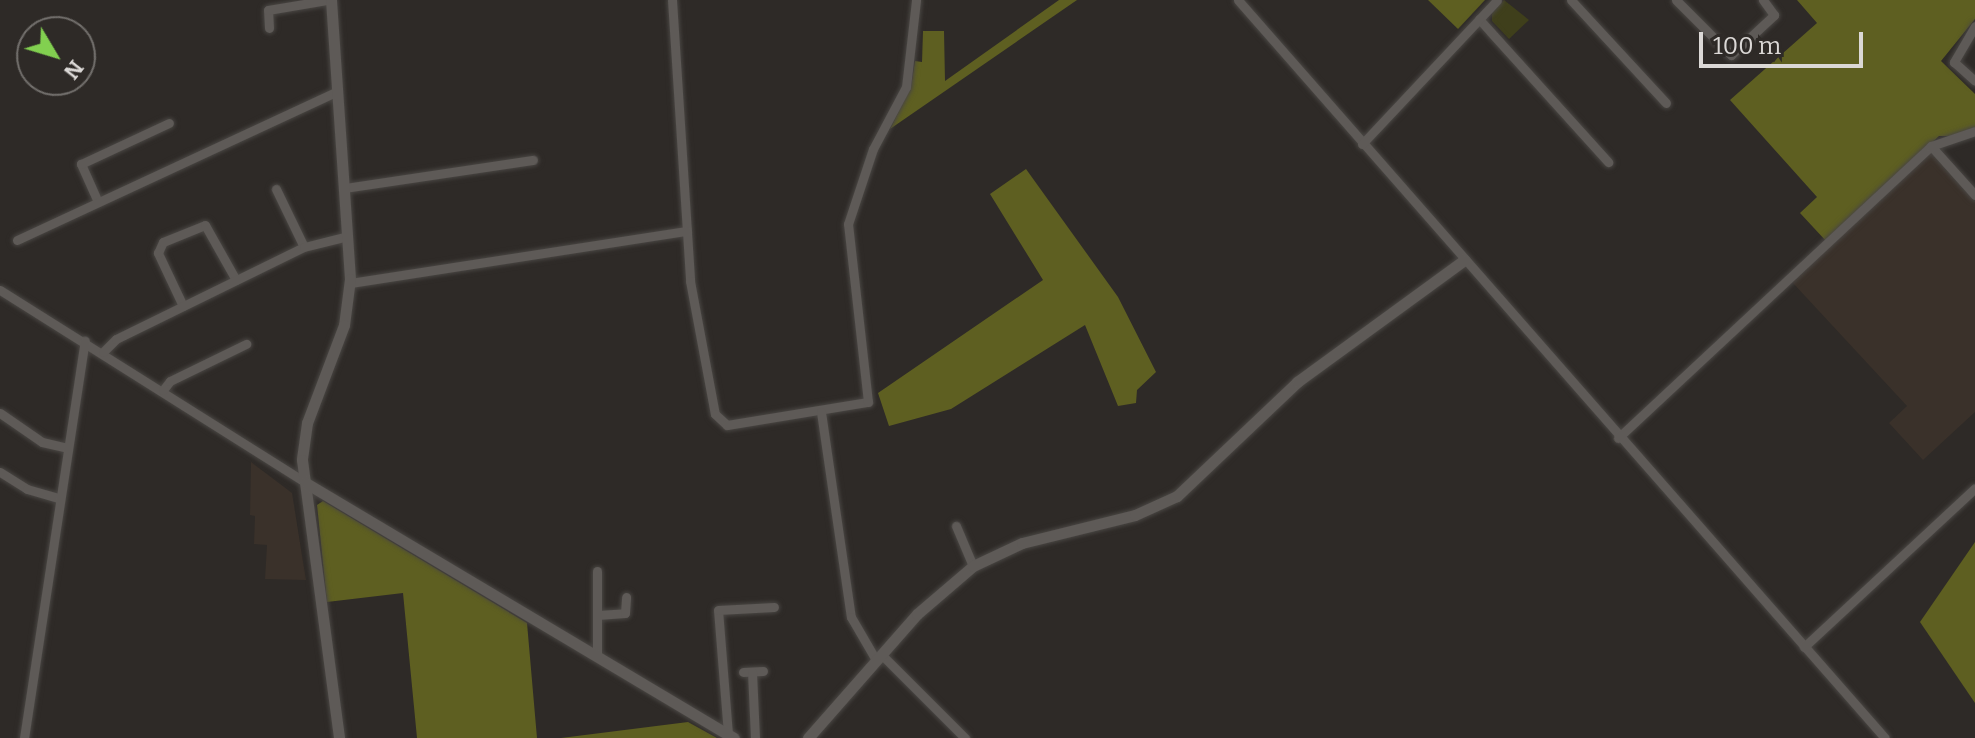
<!DOCTYPE html>
<html>
<head>
<meta charset="utf-8">
<style>
	body { margin:0 }
	#map { position:relative; width:1975px; height:738px; overflow:hidden; background:#2e2a27; font-family:Bitter,serif }
	div>[style] { position:absolute }
	.built>* { inset:0; background:#3a312a }
	.green>* { inset:0; background:#3f3f1b }
	.forest>* { inset:0; background:#5e5f21 }
	.roads { filter:drop-shadow(0 0 2px #494643) drop-shadow(0 0 2px #494643) }
	.minor>* { height:9px; margin:-4.5px; padding:0 4.5px; transform-origin:4.5px; border-radius:4.5px; background:#5e5a57 }
	.tertiary>* { height:11px; margin:-5.5px; padding:0 5.5px; transform-origin:5.5px; border-radius:5.5px; background:#5e5a57 }
	span { translate:-50% -50%; white-space:nowrap; text-align:center; line-height:1.15; -webkit-text-stroke:6px #2e2a27; paint-order:stroke }
	.north { position:absolute; left:16px; top:16px; width:80px; height:80px; box-sizing:border-box; background:#2e2a27; border:2px solid #73706d; border-radius:50%; rotate:128deg; font-size:22px; font-weight:700; line-height:32px; text-align:center; color:#dbd8d6 }
	.north::after { content:''; display:block; margin:auto; width:28px; height:36px; background:#82d050; clip-path:polygon(50% 0,100% 100%,50% 72%,0 100%) }
	.scale { position:absolute; left:1699px; top:32px; width:164px; height:36px; box-sizing:border-box; border:4px solid #dbd8d6; border-top:0; padding-left:10px; font-size:24px; line-height:28px; white-space:nowrap; color:#dbd8d6; -webkit-text-stroke:6px #2e2a27; paint-order:stroke }
</style>
</head>
<body>
<div id="map">
	<div class="built">
		<div style="clip-path:polygon(1931px 151px,1975px 201px,1975px 412px,1923px 460px,1889px 423px,1907px 406px,1792px 282px)"></div>
		<div style="clip-path:polygon(251px 462px,292px 493px,306px 580px,265px 579px,267px 545px,254px 544px,255px 516px,250px 515px)"></div>
	</div>
	<div class="green">
		<div style="clip-path:polygon(1504px 0,1529px 20px,1509px 39px,1492px 21px,1492px 13px)"></div>
	</div>
	<div class="forest">
		<div style="clip-path:polygon(1059px 0,1077px 0,890px 129px,911px 87px,915px 61px,922px 62px,923px 31px,944px 31px,945px 81px)"></div>
		<div style="clip-path:polygon(1428px 0,1485px 0,1458px 29px)"></div>
		<div style="clip-path:polygon(1797px 0,1975px 0,1975px 19px,1941px 61px,1975px 94px,1975px 127px,1962px 136px,1939px 136px,1826px 241px,1800px 213px,1817px 197px,1730px 100px,1817px 23px)"></div>
		<div style="clip-path:polygon(1026px 169px,1118px 297px,1156px 372px,1137px 390px,1136px 403px,1118px 406px,1085px 325px,951px 409px,889px 426px,878px 393px,1043px 280px,990px 194px)"></div>
		<div style="clip-path:polygon(323px 501px,527px 623px,537px 738px,417px 738px,403px 593px,327px 602px,317px 505px)"></div>
		<div style="clip-path:polygon(1975px 542px,1975px 703px,1920px 622px)"></div>
		<div style="clip-path:polygon(688px 722px,717px 738px,561px 738px)"></div>
	</div>
	<div class="roads">
		<div class="minor">
			<div style="left:672px;top:0;width:282px;rotate:86.3deg"></div>
			<div style="left:690px;top:281px;width:135px;rotate:79.4deg"></div>
			<div style="left:715px;top:414px;width:16px;rotate:43deg"></div>
			<div style="left:727px;top:425px;width:143px;rotate:-9.3deg"></div>
			<div style="left:868px;top:402px;width:179px;rotate:-96.4deg"></div>
			<div style="left:848px;top:224px;width:79px;rotate:-71.6deg"></div>
			<div style="left:873px;top:149px;width:70px;rotate:-62deg"></div>
			<div style="left:906px;top:87px;width:88px;rotate:-83.4deg"></div>
			<div style="left:1238px;top:0;width:981px;rotate:48.76deg"></div>
			<div style="left:1571px;top:0;width:140px;rotate:47.3deg"></div>
			<div style="left:1676px;top:0;width:78px;rotate:45deg"></div>
			<div style="left:1731px;top:55px;width:59px;rotate:-42.9deg"></div>
			<div style="left:1774px;top:15px;width:19px;rotate:-126deg"></div>
			<div style="left:1479px;top:19px;width:193px;rotate:47.9deg"></div>
			<div style="left:1975px;top:26px;width:42px;rotate:120.3deg"></div>
			<div style="left:1954px;top:62px;width:28px;rotate:42deg"></div>
			<div style="left:269px;top:28px;width:18px;rotate:-93deg"></div>
			<div style="left:268px;top:10px;width:61px;rotate:-9.5deg"></div>
			<div style="left:1362px;top:144px;width:197px;rotate:-46.8deg"></div>
			<div style="left:1931px;top:146px;width:66px;rotate:48.1deg"></div>
			<div style="left:345px;top:188px;width:190px;rotate:-8.5deg"></div>
			<div style="left:276px;top:189px;width:64px;rotate:64.2deg"></div>
			<div style="left:98px;top:202px;width:42px;rotate:-114.1deg"></div>
			<div style="left:81px;top:164px;width:97px;rotate:-25deg"></div>
			<div style="left:17px;top:240px;width:354px;rotate:-24.9deg"></div>
			<div style="left:350px;top:283px;width:341px;rotate:-8.8deg"></div>
			<div style="left:0;top:290px;width:362px;rotate:32.2deg"></div>
			<div style="left:183px;top:306px;width:59px;rotate:-115.3deg"></div>
			<div style="left:158px;top:253px;width:12px;rotate:-66deg"></div>
			<div style="left:163px;top:242px;width:45px;rotate:-22deg"></div>
			<div style="left:205px;top:225px;width:63px;rotate:60.6deg"></div>
			<div style="left:103px;top:352px;width:18px;rotate:-45deg"></div>
			<div style="left:116px;top:339px;width:209px;rotate:-26.1deg"></div>
			<div style="left:304px;top:247px;width:45px;rotate:-14deg"></div>
			<div style="left:163px;top:390px;width:11px;rotate:-52deg"></div>
			<div style="left:170px;top:381px;width:85px;rotate:-26deg"></div>
			<div style="left:821px;top:412px;width:207px;rotate:81.7deg"></div>
			<div style="left:851px;top:617px;width:50px;rotate:59.8deg"></div>
			<div style="left:0;top:413px;width:51px;rotate:34.6deg"></div>
			<div style="left:42px;top:442px;width:26px;rotate:13deg"></div>
			<div style="left:1618px;top:438px;width:428px;rotate:-43deg"></div>
			<div style="left:1931px;top:146px;width:46px;rotate:-18.8deg"></div>
			<div style="left:0;top:472px;width:32px;rotate:32deg"></div>
			<div style="left:27px;top:489px;width:33px;rotate:16deg"></div>
			<div style="left:956px;top:526px;width:43px;rotate:67deg"></div>
			<div style="left:598px;top:615px;width:27px;rotate:-4deg"></div>
			<div style="left:625px;top:613px;width:16px;rotate:-86deg"></div>
			<div style="left:1804px;top:647px;width:233px;rotate:-42.9deg"></div>
			<div style="left:881px;top:654px;width:119px;rotate:45deg"></div>
			<div style="left:597px;top:655px;width:84px;rotate:-90deg"></div>
			<div style="left:743px;top:672px;width:20px;rotate:-3deg"></div>
			<div style="left:752px;top:672px;width:66px;rotate:87.4deg"></div>
			<div style="left:728px;top:734px;width:124px;rotate:-94.6deg"></div>
			<div style="left:718px;top:610px;width:56px;rotate:-3.1deg"></div>
			<div style="left:24px;top:738px;width:402px;rotate:-81.3deg"></div>
		</div>
		<div class="tertiary">
			<div style="left:331px;top:0;width:280px;rotate:86.1deg"></div>
			<div style="left:350px;top:279px;width:46px;rotate:97.4deg"></div>
			<div style="left:344px;top:325px;width:105px;rotate:110.7deg"></div>
			<div style="left:307px;top:423px;width:37px;rotate:98deg"></div>
			<div style="left:302px;top:460px;width:280px;rotate:82.4deg"></div>
			<div style="left:306px;top:483px;width:498px;rotate:30.8deg"></div>
			<div style="left:808px;top:738px;width:165px;rotate:-48.7deg"></div>
			<div style="left:917px;top:614px;width:74px;rotate:-40.6deg"></div>
			<div style="left:973px;top:566px;width:54px;rotate:-25.1deg"></div>
			<div style="left:1022px;top:543px;width:116px;rotate:-13.9deg"></div>
			<div style="left:1135px;top:515px;width:46px;rotate:-24.3deg"></div>
			<div style="left:1177px;top:496px;width:166px;rotate:-43.5deg"></div>
			<div style="left:1297px;top:382px;width:207px;rotate:-36.1deg"></div>
		</div>
	</div>
	<div class="north">N</div>
	<div class="scale">100 m</div>
</div>
</body>
</html>
